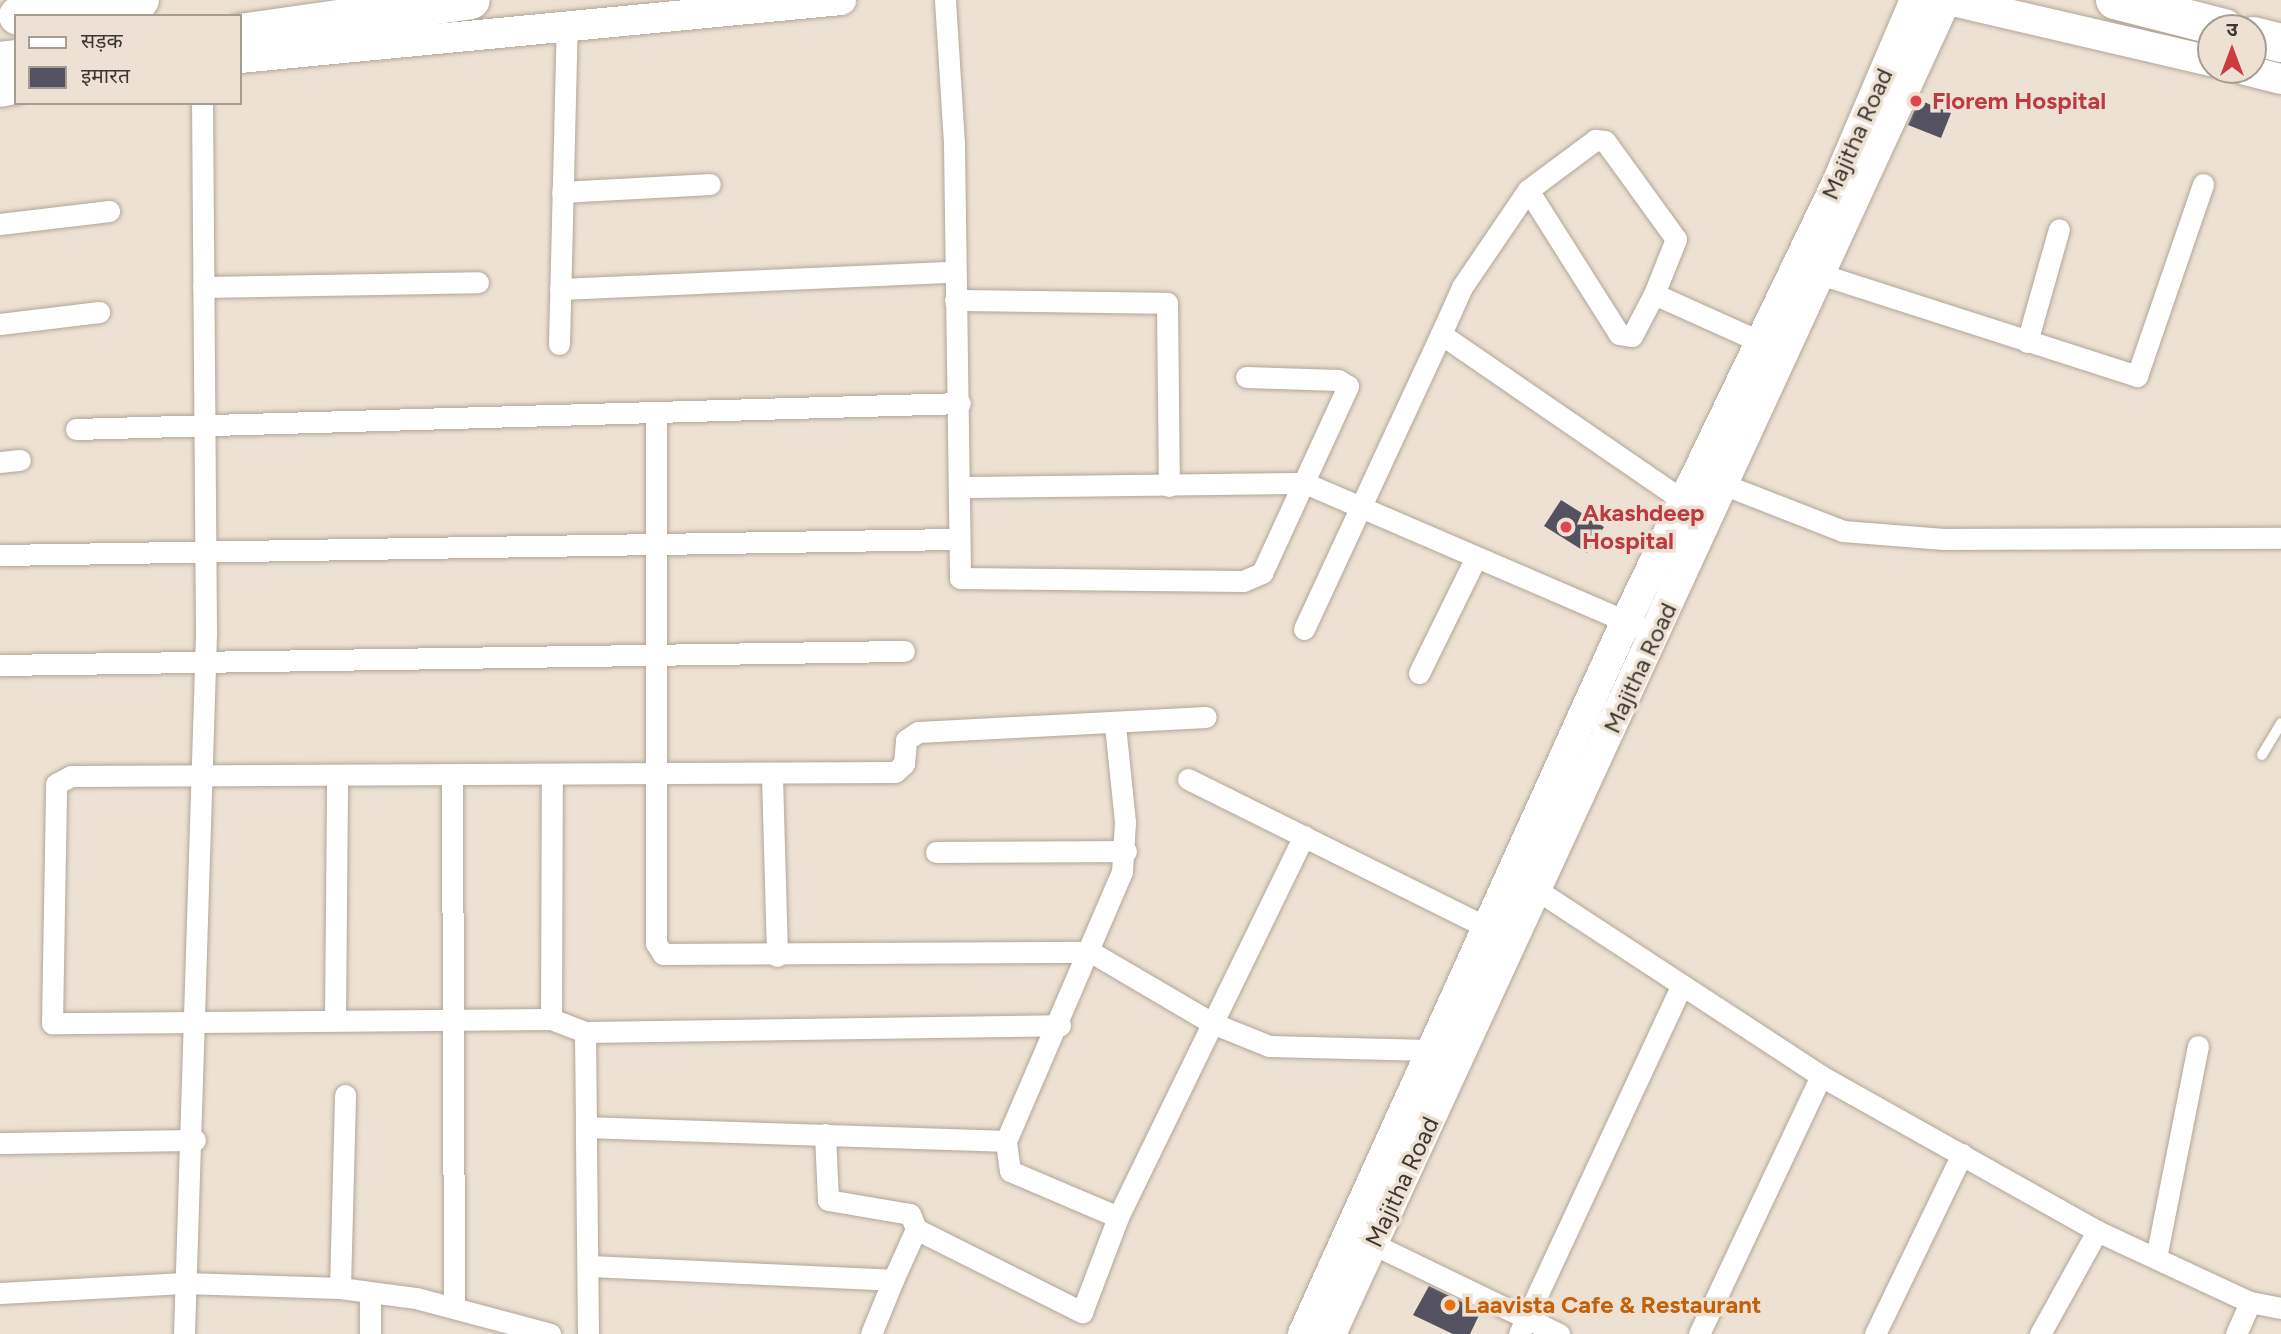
<!DOCTYPE html>
<html>
<head>
<meta charset="utf-8">
<style>
	body { margin:0 }
	#map { position:relative; width:2281px; height:1334px; overflow:hidden; background:#ece1d2; font-family:Figtree,"Noto Sans Devanagari",sans-serif }
	div>[style] { position:absolute }
	.building>* { inset:0; background:#545260 }
	.roads { filter:drop-shadow(0 0 2px #b1a698) drop-shadow(0 0 2px #b1a698) }
	.lane>* { height:10px; margin:-5px; padding:0 5px; transform-origin:5px; border-radius:5px; background:#fff }
	.street>* { height:21px; margin:-10.5px; padding:0 10.5px; transform-origin:10.5px; border-radius:10.5px; background:#fff }
	.secondary>* { height:30px; margin:-15px; padding:0 15px; transform-origin:15px; border-radius:15px; background:#fff }
	.highway>* { height:38px; margin:-19px; padding:0 19px; transform-origin:19px; border-radius:19px; background:#fff }
	.dots>* { width:19px; height:19px; translate:-50% -50%; box-sizing:border-box; border:4px solid #ece1d2; border-radius:50% }
	span { translate:-50% -50%; white-space:nowrap; text-align:center; line-height:1.15; -webkit-text-stroke:7px #ece1d2; paint-order:stroke }
	.health-label { font-size:24px; color:#be3a42; font-weight:700 }
	.left { translate:0 -50%; text-align:left }
	.street-label { font-size:24px; color:#3b3731 }
	.food-label { font-size:24px; color:#c56008; font-weight:700 }
	.legend { position:absolute; left:14px; top:14px; width:228px; height:91px; box-sizing:border-box; background:#ece1d2; border:2px solid #a59d92; margin:0; padding:9px 12px; list-style:none; font-size:21px; color:#3b3731 }
	.legend li { display:flex; align-items:center; gap:14px; height:35px }
	.legend b { width:35px; border:2px solid #a59d92 }
	.north { position:absolute; left:2197px; top:14px; width:70px; height:70px; box-sizing:border-box; background:#ece1d2; border:2px solid #a59d92; border-radius:50%; rotate:0deg; font-size:19px; font-weight:700; line-height:28px; text-align:center; color:#3b3731 }
	.north::after { content:''; display:block; margin:auto; width:24px; height:32px; background:#cb3c3f; clip-path:polygon(50% 0,100% 100%,50% 72%,0 100%) }
</style>
</head>
<body>
<div id="map">
	<div class="building">
		<div style="clip-path:polygon(1919px 100px,1951px 113px,1941px 138px,1908px 125px)"></div>
		<div style="clip-path:polygon(1561px 500px,1604px 527px,1587px 553px,1544px 526px)"></div>
		<div style="clip-path:polygon(1429px 1286px,1481px 1311px,1470px 1334px,1453px 1334px,1413px 1315px)"></div>
	</div>
	<div class="roads">
		<div class="lane">
			<div style="left:2262px;top:755px;width:37px;rotate:-59deg"></div>
		</div>
		<div class="street">
			<div style="left:945px;top:0;width:145px;rotate:86.4deg"></div>
			<div style="left:954px;top:145px;width:433px;rotate:89.2deg"></div>
			<div style="left:960px;top:578px;width:283px;rotate:0.6deg"></div>
			<div style="left:1243px;top:581px;width:21px;rotate:-23deg"></div>
			<div style="left:1262px;top:573px;width:206px;rotate:-65.3deg"></div>
			<div style="left:1348px;top:386px;width:12px;rotate:-149deg"></div>
			<div style="left:1338px;top:380px;width:92px;rotate:-178.1deg"></div>
			<div style="left:1528px;top:190px;width:84px;rotate:-36.7deg"></div>
			<div style="left:1595px;top:140px;width:10px;rotate:6deg"></div>
			<div style="left:1605px;top:141px;width:121px;rotate:54.1deg"></div>
			<div style="left:1676px;top:239px;width:59px;rotate:111.8deg"></div>
			<div style="left:562px;top:192px;width:148px;rotate:-3.1deg"></div>
			<div style="left:0;top:224px;width:110px;rotate:-6.8deg"></div>
			<div style="left:1823px;top:275px;width:330px;rotate:17.8deg"></div>
			<div style="left:2137px;top:376px;width:203px;rotate:-71deg"></div>
			<div style="left:203px;top:287px;width:275px;rotate:-1deg"></div>
			<div style="left:560px;top:289px;width:393px;rotate:-2.5deg"></div>
			<div style="left:955px;top:300px;width:212px;rotate:0.8deg"></div>
			<div style="left:1167px;top:303px;width:183px;rotate:89.4deg"></div>
			<div style="left:0;top:324px;width:100px;rotate:-6.9deg"></div>
			<div style="left:2027px;top:342px;width:117px;rotate:-74.2deg"></div>
			<div style="left:559px;top:344px;width:320px;rotate:-88.6deg"></div>
			<div style="left:656px;top:414px;width:529px;rotate:90deg"></div>
			<div style="left:656px;top:943px;width:13px;rotate:58deg"></div>
			<div style="left:663px;top:954px;width:428px;rotate:-0.3deg"></div>
			<div style="left:1091px;top:952px;width:140px;rotate:30.4deg"></div>
			<div style="left:1212px;top:1023px;width:61px;rotate:22deg"></div>
			<div style="left:1269px;top:1046px;width:159px;rotate:1.4deg"></div>
			<div style="left:76px;top:429px;width:884px;rotate:-1.68deg"></div>
			<div style="left:0;top:462px;width:20px;rotate:-6deg"></div>
			<div style="left:1725px;top:485px;width:127px;rotate:21.3deg"></div>
			<div style="left:1843px;top:531px;width:101px;rotate:4.5deg"></div>
			<div style="left:1944px;top:539px;width:337px;rotate:-0.2deg"></div>
			<div style="left:959px;top:487px;width:346px;rotate:-0.7deg"></div>
			<div style="left:1305px;top:483px;width:382px;rotate:23.3deg"></div>
			<div style="left:1694px;top:508px;width:307px;rotate:-145.5deg"></div>
			<div style="left:1441px;top:334px;width:51px;rotate:-65.9deg"></div>
			<div style="left:1462px;top:287px;width:117px;rotate:-55.8deg"></div>
			<div style="left:1528px;top:190px;width:170px;rotate:57.7deg"></div>
			<div style="left:1619px;top:334px;width:13px;rotate:9deg"></div>
			<div style="left:1632px;top:336px;width:47px;rotate:-62.4deg"></div>
			<div style="left:1654px;top:294px;width:129px;rotate:24.2deg"></div>
			<div style="left:0;top:555px;width:959px;rotate:-0.96deg"></div>
			<div style="left:1304px;top:629px;width:325px;rotate:-65.1deg"></div>
			<div style="left:0;top:665px;width:904px;rotate:-0.89deg"></div>
			<div style="left:1419px;top:673px;width:129px;rotate:-63.8deg"></div>
			<div style="left:772px;top:776px;width:180px;rotate:88.4deg"></div>
			<div style="left:452px;top:779px;width:528px;rotate:89.78deg"></div>
			<div style="left:1188px;top:779px;width:348px;rotate:26.4deg"></div>
			<div style="left:936px;top:852px;width:190px;rotate:-0.3deg"></div>
			<div style="left:1537px;top:890px;width:339px;rotate:33.2deg"></div>
			<div style="left:1821px;top:1076px;width:317px;rotate:29.3deg"></div>
			<div style="left:2097px;top:1231px;width:169px;rotate:24.9deg"></div>
			<div style="left:2250px;top:1302px;width:32px;rotate:11deg"></div>
			<div style="left:551px;top:1019px;width:241px;rotate:-89.8deg"></div>
			<div style="left:335px;top:1020px;width:243px;rotate:-89.5deg"></div>
			<div style="left:585px;top:1032px;width:36px;rotate:-159deg"></div>
			<div style="left:551px;top:1019px;width:499px;rotate:179.5deg"></div>
			<div style="left:52px;top:1023px;width:239px;rotate:-89deg"></div>
			<div style="left:56px;top:784px;width:17px;rotate:-28deg"></div>
			<div style="left:71px;top:776px;width:824px;rotate:-0.28deg"></div>
			<div style="left:895px;top:772px;width:12px;rotate:-42deg"></div>
			<div style="left:904px;top:764px;width:24px;rotate:-85deg"></div>
			<div style="left:906px;top:740px;width:14px;rotate:-34deg"></div>
			<div style="left:918px;top:732px;width:288px;rotate:-3deg"></div>
			<div style="left:586px;top:1127px;width:95px;rotate:-90.6deg"></div>
			<div style="left:585px;top:1032px;width:475px;rotate:-0.8deg"></div>
			<div style="left:825px;top:1134px;width:66px;rotate:87.4deg"></div>
			<div style="left:828px;top:1200px;width:83px;rotate:9.7deg"></div>
			<div style="left:910px;top:1214px;width:16px;rotate:68deg"></div>
			<div style="left:916px;top:1229px;width:186px;rotate:26.6deg"></div>
			<div style="left:1082px;top:1312px;width:102px;rotate:-69.2deg"></div>
			<div style="left:1118px;top:1217px;width:117px;rotate:-156.9deg"></div>
			<div style="left:1010px;top:1171px;width:30px;rotate:-98deg"></div>
			<div style="left:0;top:1143px;width:195px;rotate:-0.9deg"></div>
			<div style="left:1118px;top:1217px;width:424px;rotate:-64deg"></div>
			<div style="left:1373px;top:1244px;width:207px;rotate:25.8deg"></div>
			<div style="left:2156px;top:1258px;width:216px;rotate:-78.8deg"></div>
			<div style="left:589px;top:1266px;width:304px;rotate:2.6deg"></div>
			<div style="left:893px;top:1280px;width:56px;rotate:-65.7deg"></div>
			<div style="left:340px;top:1288px;width:193px;rotate:-88.5deg"></div>
			<div style="left:0;top:1293px;width:184px;rotate:-3.1deg"></div>
			<div style="left:184px;top:1283px;width:156px;rotate:1.8deg"></div>
			<div style="left:340px;top:1288px;width:77px;rotate:7.5deg"></div>
			<div style="left:416px;top:1298px;width:139px;rotate:15deg"></div>
			<div style="left:370px;top:1293px;width:41px;rotate:90deg"></div>
			<div style="left:184px;top:1334px;width:702px;rotate:-88.2deg"></div>
			<div style="left:206px;top:632px;width:529px;rotate:-90.43deg"></div>
			<div style="left:588px;top:1334px;width:207px;rotate:-90.6deg"></div>
			<div style="left:586px;top:1127px;width:420px;rotate:1.9deg"></div>
			<div style="left:1006px;top:1141px;width:293px;rotate:-66.7deg"></div>
			<div style="left:1122px;top:872px;width:50px;rotate:-86.6deg"></div>
			<div style="left:1125px;top:822px;width:98px;rotate:-95.9deg"></div>
			<div style="left:871px;top:1334px;width:58px;rotate:-67.8deg"></div>
			<div style="left:1519px;top:1334px;width:382px;rotate:-65deg"></div>
			<div style="left:1699px;top:1334px;width:285px;rotate:-64.7deg"></div>
			<div style="left:1875px;top:1334px;width:200px;rotate:-64.2deg"></div>
			<div style="left:2040px;top:1334px;width:118px;rotate:-61deg"></div>
			<div style="left:2236px;top:1334px;width:35px;rotate:-66deg"></div>
		</div>
		<div class="secondary">
			<div style="left:1948px;top:0;width:270px;rotate:13.1deg"></div>
			<div style="left:240px;top:58px;width:604px;rotate:-5.51deg"></div>
			<div style="left:2245px;top:70px;width:37px;rotate:14deg"></div>
			<div style="left:0;top:92px;width:16px;rotate:-11deg"></div>
			<div style="left:1303px;top:1334px;width:783px;rotate:-65.63deg"></div>
			<div style="left:1626px;top:621px;width:484px;rotate:-64.3deg"></div>
			<div style="left:1836px;top:185px;width:201px;rotate:-66.9deg"></div>
			<div style="left:1331px;top:1334px;width:1469px;rotate:-65.25deg"></div>
		</div>
		<div class="highway">
			<div style="left:2115px;top:0;width:113px;rotate:14.4deg"></div>
			<div style="left:18px;top:16px;width:123px;rotate:-7.5deg"></div>
			<div style="left:240px;top:33px;width:233px;rotate:-8.1deg"></div>
			<div style="left:2253px;top:36px;width:29px;rotate:14deg"></div>
			<div style="left:0;top:61px;width:16px;rotate:-7deg"></div>
		</div>
	</div>
	<div class="dots">
		<div style="left:1916px;top:101px;background:#e0444e"></div>
		<div style="left:1566px;top:527px;background:#e0444e"></div>
		<div style="left:1450px;top:1305px;background:#e8710a"></div>
	</div>
	<div class="health-label">
		<span class="left" style="left:1932px;top:101px">Florem Hospital</span>
		<span class="left" style="left:1582px;top:527px">Akashdeep<br>Hospital</span>
	</div>
	<div class="street-label">
		<span style="left:1857px;top:134px;rotate:-66deg">Majitha Road</span>
		<span style="left:1640px;top:668px;rotate:-65deg">Majitha Road</span>
		<span style="left:1402px;top:1182px;rotate:-65deg">Majitha Road</span>
	</div>
	<div class="food-label">
		<span class="left" style="left:1464px;top:1305px">Laavista Cafe &amp; Restaurant</span>
	</div>
	<ul class="legend">
	<li><b style="height:9px;background:#fff"></b>सड़क</li>
	<li><b style="height:19px;background:#545260"></b>इमारत</li>
	</ul>
	<div class="north">उ</div>
</div>
</body>
</html>
